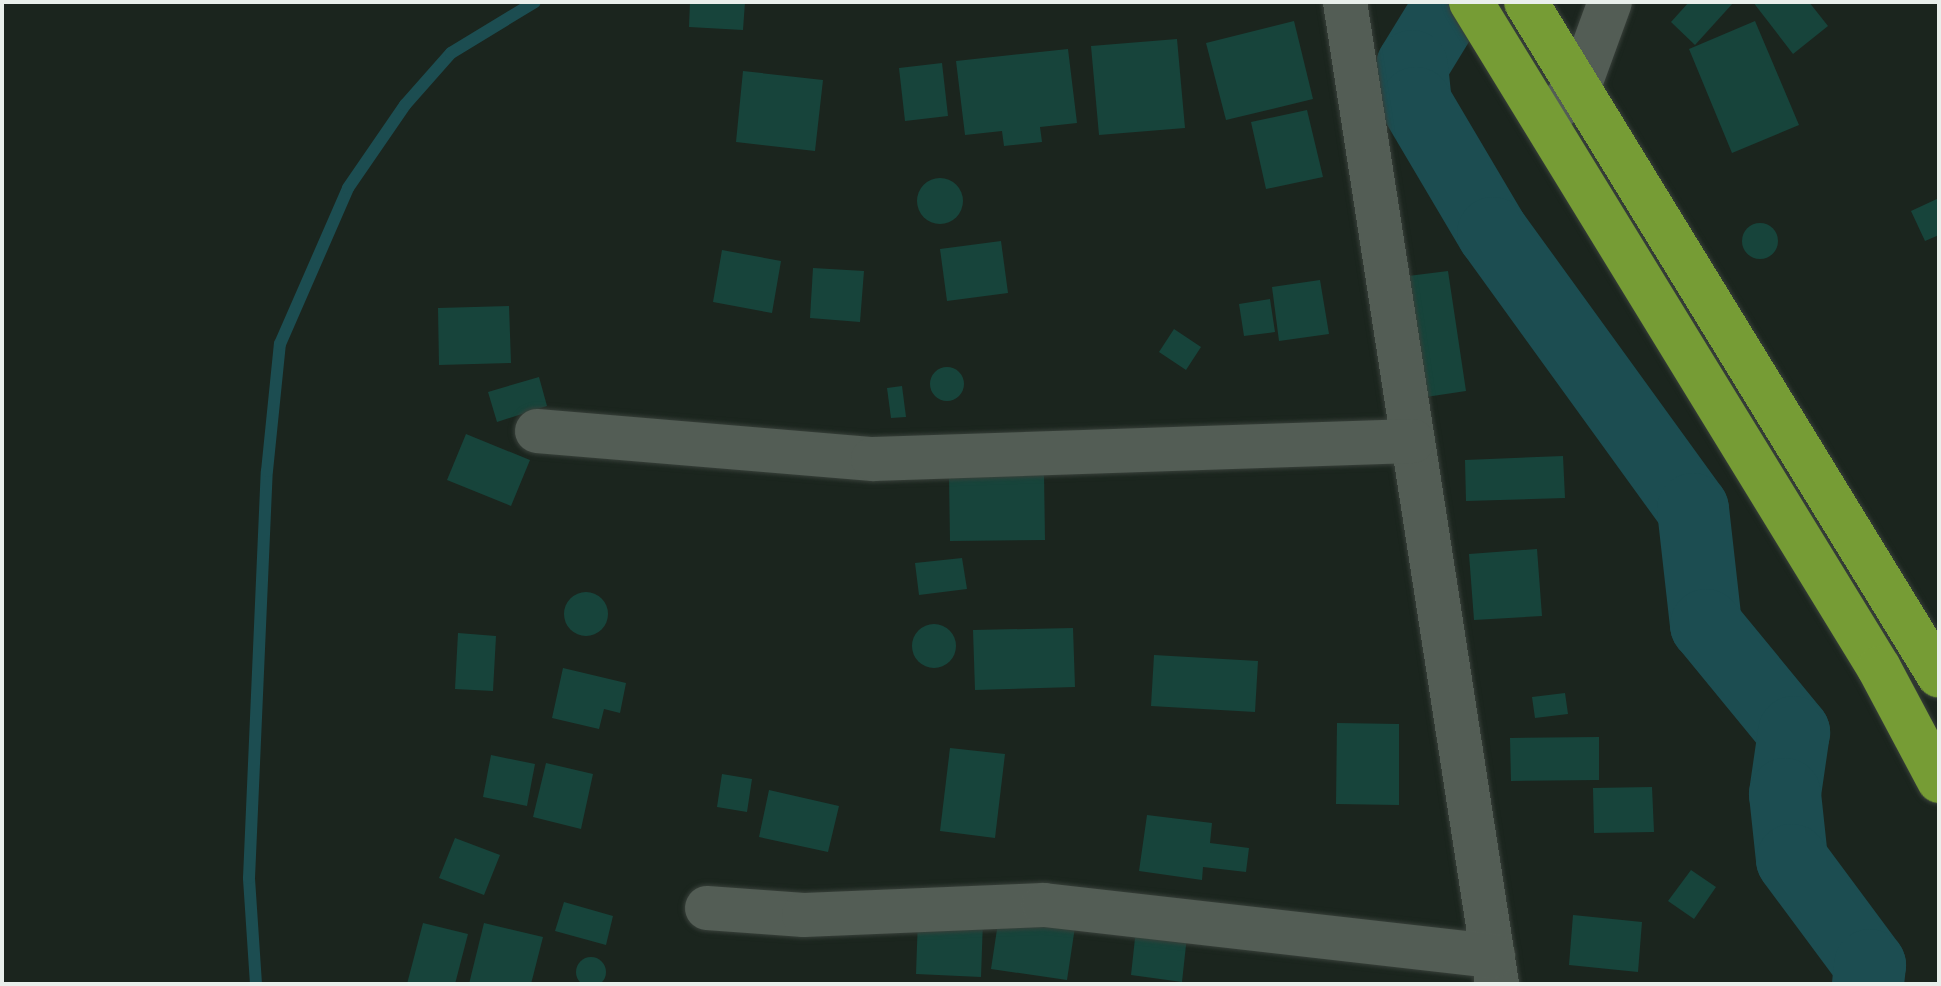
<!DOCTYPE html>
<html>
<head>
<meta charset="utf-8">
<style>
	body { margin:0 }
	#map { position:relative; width:1941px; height:986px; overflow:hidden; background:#1b251e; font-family:"PT Sans Narrow",sans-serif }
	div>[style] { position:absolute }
	.stream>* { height:12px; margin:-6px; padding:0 6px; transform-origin:6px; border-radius:6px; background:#1c4d51 }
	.river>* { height:72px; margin:-36px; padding:0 36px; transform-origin:36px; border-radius:36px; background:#1c4d51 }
	.building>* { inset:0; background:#17443b }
	.round { border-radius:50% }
	.roads { filter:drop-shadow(0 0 2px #38403a) drop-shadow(0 0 2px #38403a) }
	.minor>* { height:44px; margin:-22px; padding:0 22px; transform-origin:22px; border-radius:22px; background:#535d55 }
	.highway>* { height:44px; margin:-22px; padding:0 22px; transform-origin:22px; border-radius:22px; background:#769c35 }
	span { translate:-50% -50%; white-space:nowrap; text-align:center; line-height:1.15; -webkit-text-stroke:6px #090d0a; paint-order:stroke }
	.frame { position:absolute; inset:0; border:4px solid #e9efeb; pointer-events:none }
</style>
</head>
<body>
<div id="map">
	<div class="stream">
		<div style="left:256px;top:984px;width:106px;rotate:-93.8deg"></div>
		<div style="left:249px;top:878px;width:407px;rotate:-87.5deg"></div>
		<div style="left:267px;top:471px;width:128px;rotate:-84.2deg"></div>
		<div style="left:280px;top:344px;width:170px;rotate:-66.4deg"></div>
		<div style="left:348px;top:188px;width:101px;rotate:-55.5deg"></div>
		<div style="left:405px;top:105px;width:69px;rotate:-48.5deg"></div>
		<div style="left:451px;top:53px;width:98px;rotate:-31.3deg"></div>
	</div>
	<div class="river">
		<div style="left:1461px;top:2px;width:24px;rotate:142deg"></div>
		<div style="left:1442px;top:17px;width:57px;rotate:121.5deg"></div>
		<div style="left:1412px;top:66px;width:37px;rotate:84deg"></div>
		<div style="left:1416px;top:103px;width:151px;rotate:59.4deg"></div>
		<div style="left:1493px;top:233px;width:341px;rotate:54.1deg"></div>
		<div style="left:1693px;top:509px;width:117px;rotate:83.6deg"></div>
		<div style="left:1706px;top:625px;width:139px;rotate:50.6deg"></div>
		<div style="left:1794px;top:732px;width:63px;rotate:98.3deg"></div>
		<div style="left:1785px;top:794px;width:66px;rotate:83.9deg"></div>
		<div style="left:1792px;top:860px;width:131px;rotate:53.4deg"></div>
		<div style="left:1870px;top:965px;width:19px;rotate:96deg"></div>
	</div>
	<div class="building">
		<div style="clip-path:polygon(690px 2px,745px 2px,743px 30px,689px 27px)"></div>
		<div style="clip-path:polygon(1689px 2px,1734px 2px,1695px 45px,1671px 22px)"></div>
		<div style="clip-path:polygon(1753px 2px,1809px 2px,1828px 26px,1793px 54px)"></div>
		<div style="clip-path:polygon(1294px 21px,1313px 99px,1226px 120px,1206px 43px)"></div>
		<div style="clip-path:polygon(1755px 21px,1799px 125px,1732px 153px,1689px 49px)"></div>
		<div style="clip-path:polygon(1177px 39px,1185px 128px,1099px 135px,1091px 46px)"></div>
		<div style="clip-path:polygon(1068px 49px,1077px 123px,1040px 127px,1042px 142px,1004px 146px,1002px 131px,965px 135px,956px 61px)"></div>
		<div style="clip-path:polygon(942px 63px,948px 116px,905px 121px,899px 68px)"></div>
		<div style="clip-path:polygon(743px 71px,823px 80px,815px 151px,736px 142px)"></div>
		<div style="clip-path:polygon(1307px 110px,1323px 177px,1266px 189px,1251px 122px)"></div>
		<div class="round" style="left:917px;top:178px;width:46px;height:46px"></div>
		<div style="clip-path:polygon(1939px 198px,1939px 235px,1925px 241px,1911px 211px)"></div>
		<div class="round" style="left:1742px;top:223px;width:36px;height:36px"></div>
		<div style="clip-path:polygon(1001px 241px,1008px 293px,947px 301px,940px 249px)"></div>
		<div style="clip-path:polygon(722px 250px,781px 261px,772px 313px,713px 302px)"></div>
		<div style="clip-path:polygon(813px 268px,864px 271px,860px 322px,810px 318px)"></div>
		<div style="clip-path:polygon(1448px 271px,1466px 391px,1426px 397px,1408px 276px)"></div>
		<div style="clip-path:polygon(1320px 280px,1329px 334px,1279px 341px,1272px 287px)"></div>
		<div style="clip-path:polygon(1270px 299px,1275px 332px,1244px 336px,1239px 304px)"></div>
		<div style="clip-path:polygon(509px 306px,511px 363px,439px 365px,438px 308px)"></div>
		<div style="clip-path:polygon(1174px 329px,1201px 347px,1186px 370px,1159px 352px)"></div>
		<div class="round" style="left:930px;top:367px;width:34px;height:34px"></div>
		<div style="clip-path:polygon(539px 377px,547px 406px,497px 422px,488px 392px)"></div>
		<div style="clip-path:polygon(902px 386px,906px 417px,891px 418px,887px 388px)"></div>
		<div style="clip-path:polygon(466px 434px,530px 460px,511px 506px,447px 480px)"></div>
		<div style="clip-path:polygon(1563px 456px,1565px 498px,1466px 501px,1465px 460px)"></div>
		<div style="clip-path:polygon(1044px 473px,1045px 540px,950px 541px,949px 475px)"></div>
		<div style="clip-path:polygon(1537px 549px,1542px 616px,1474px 620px,1469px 554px)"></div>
		<div style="clip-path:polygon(962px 558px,967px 589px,919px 595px,915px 563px)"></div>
		<div class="round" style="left:564px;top:592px;width:44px;height:44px"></div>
		<div class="round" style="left:912px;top:624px;width:44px;height:44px"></div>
		<div style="clip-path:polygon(1073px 628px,1075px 687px,975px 690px,973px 630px)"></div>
		<div style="clip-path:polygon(458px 633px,496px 636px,493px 691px,455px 689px)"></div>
		<div style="clip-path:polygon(1154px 655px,1258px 661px,1255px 712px,1151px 706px)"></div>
		<div style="clip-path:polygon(563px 668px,626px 683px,620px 713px,604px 709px,599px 729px,552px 718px)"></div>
		<div style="clip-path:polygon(1565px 693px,1568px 714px,1535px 718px,1532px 697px)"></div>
		<div style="clip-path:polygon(1337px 723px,1399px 724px,1399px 805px,1336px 804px)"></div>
		<div style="clip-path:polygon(1599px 737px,1599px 780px,1511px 781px,1510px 738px)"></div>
		<div style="clip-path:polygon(950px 748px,1005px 754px,995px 838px,940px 831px)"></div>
		<div style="clip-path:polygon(491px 755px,535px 764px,527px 806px,483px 797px)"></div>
		<div style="clip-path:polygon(546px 763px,593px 774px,581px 829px,533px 817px)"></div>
		<div style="clip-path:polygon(722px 774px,752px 779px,747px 812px,717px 807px)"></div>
		<div style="clip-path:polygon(1652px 787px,1654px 832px,1594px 833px,1593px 788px)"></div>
		<div style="clip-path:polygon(769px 790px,839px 806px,828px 852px,759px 837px)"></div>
		<div style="clip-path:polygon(1147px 815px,1212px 823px,1210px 843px,1249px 848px,1246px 872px,1203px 867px,1202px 880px,1139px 871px)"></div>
		<div style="clip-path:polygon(455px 838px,500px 855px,484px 895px,439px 878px)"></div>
		<div style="clip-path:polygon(1691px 870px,1716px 887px,1694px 919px,1668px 901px)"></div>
		<div style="clip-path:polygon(564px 902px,613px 916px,606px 945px,555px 931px)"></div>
		<div style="clip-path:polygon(1573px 915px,1642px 922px,1638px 972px,1569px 965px)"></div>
		<div style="clip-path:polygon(999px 916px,1075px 927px,1067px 980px,991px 969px)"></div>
		<div style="clip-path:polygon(918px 918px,983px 920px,981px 977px,916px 974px)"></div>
		<div style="clip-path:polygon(423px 923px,468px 934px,455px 984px,407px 984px)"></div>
		<div style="clip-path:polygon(484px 923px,543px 937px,531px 984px,469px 984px)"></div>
		<div style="clip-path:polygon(1136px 929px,1187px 936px,1182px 982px,1131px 975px)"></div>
		<div class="round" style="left:576px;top:957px;width:30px;height:30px"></div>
	</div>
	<div class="roads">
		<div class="minor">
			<div style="left:1345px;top:2px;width:994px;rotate:81.2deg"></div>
			<div style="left:1544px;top:120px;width:48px;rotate:-43.3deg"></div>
			<div style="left:1579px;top:87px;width:90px;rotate:-70deg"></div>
			<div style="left:537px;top:431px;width:337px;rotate:4.8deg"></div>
			<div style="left:873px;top:459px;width:540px;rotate:-1.91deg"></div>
			<div style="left:707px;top:908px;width:97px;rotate:4.1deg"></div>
			<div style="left:804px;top:915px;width:240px;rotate:-2.4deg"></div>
			<div style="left:1044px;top:905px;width:452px;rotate:6.5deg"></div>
		</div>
		<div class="highway">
			<div style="left:1471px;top:2px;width:781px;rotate:58.51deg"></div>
			<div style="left:1879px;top:668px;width:128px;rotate:62deg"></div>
			<div style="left:1526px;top:2px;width:790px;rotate:58.5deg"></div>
		</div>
	</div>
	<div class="frame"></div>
</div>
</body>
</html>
